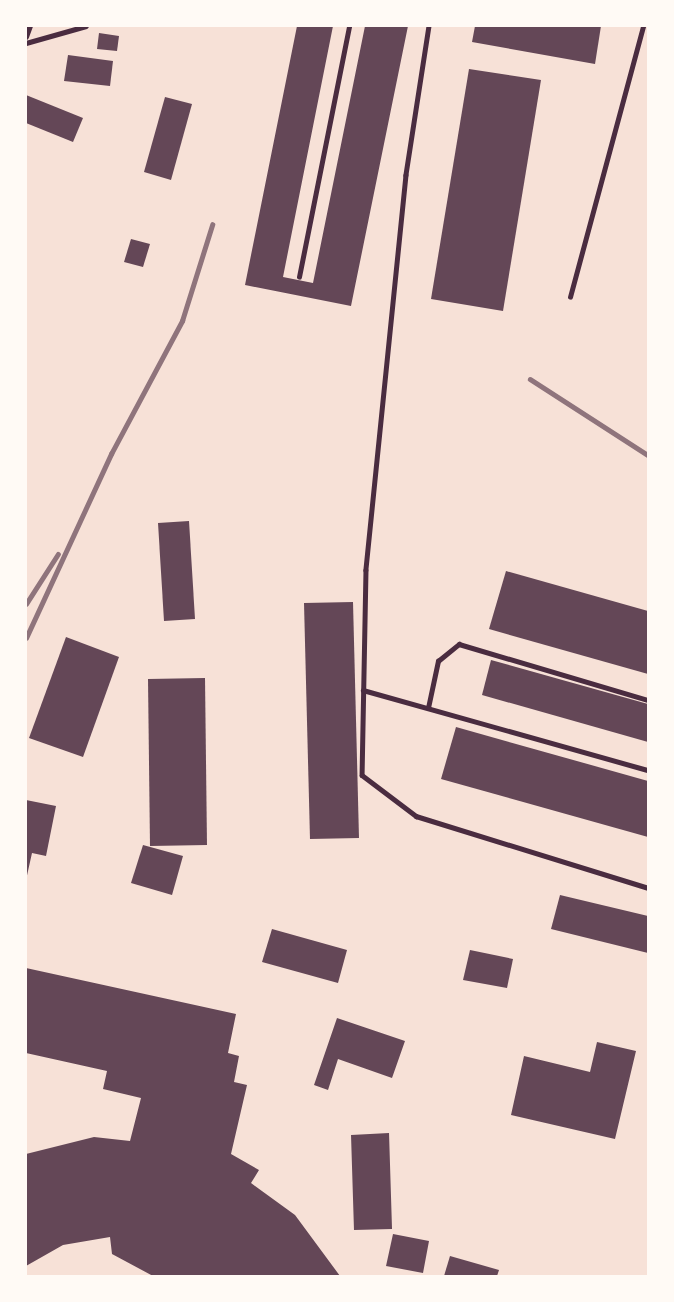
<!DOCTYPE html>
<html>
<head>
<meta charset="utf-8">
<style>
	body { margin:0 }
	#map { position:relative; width:674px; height:1302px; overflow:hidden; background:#f7e1d7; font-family:Manrope,sans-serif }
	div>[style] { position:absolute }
	.building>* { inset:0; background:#644757 }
	.service>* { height:4.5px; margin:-2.25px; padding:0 2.25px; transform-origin:2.25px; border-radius:2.25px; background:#4a2c40 }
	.minor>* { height:6px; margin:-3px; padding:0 3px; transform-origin:3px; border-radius:3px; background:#4a2c40 }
	.rail>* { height:4.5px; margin:-2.25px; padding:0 2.25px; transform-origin:2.25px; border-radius:2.25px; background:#8f747c }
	span { translate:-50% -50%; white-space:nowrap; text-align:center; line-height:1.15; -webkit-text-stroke:6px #fffaf5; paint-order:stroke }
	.frame { position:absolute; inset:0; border:27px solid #fffaf5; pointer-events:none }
</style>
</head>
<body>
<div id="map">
	<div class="building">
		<div style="clip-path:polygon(297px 26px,333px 26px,283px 277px,313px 283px,365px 26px,408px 26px,351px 306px,245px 285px)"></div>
		<div style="clip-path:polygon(475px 26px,601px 26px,595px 64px,472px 42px)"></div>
		<div style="clip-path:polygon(99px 33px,119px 36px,117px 51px,97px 49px)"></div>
		<div style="clip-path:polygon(68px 55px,113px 61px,110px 86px,64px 81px)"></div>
		<div style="clip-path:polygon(469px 69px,541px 80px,503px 311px,431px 299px)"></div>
		<div style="clip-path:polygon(26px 95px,83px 118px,73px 142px,26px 123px)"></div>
		<div style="clip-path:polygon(165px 97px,192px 104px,171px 180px,144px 172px)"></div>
		<div style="clip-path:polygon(131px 239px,150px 244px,143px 267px,124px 262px)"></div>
		<div style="clip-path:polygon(189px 521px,195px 619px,164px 621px,158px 523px)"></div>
		<div style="clip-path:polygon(506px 571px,648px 611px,648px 674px,489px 629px)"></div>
		<div style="clip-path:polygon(353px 602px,359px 838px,310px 839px,304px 603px)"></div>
		<div style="clip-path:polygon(66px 637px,119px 657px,83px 757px,29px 738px)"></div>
		<div style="clip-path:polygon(491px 660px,648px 704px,648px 742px,482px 695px)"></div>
		<div style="clip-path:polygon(205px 678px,207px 845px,150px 846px,148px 679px)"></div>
		<div style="clip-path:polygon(456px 727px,648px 781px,648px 837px,441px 779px)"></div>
		<div style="clip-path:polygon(26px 800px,56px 806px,46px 856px,32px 853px,26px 880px)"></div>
		<div style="clip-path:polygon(143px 845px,183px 856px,172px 895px,131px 883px)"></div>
		<div style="clip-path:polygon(560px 895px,648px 916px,648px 953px,551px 929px)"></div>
		<div style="clip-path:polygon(272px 929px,347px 950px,338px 983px,262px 962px)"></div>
		<div style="clip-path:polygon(470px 950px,513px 959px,507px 988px,463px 980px)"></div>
		<div style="clip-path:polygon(26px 968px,236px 1014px,228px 1053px,239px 1056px,234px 1082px,247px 1085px,231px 1154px,259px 1170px,251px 1183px,295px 1215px,340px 1276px,153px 1276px,112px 1254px,110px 1237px,63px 1245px,26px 1266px,26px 1154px,94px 1137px,130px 1141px,141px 1098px,103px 1089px,107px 1071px,26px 1053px)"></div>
		<div style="clip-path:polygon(337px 1018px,405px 1041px,392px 1078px,338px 1059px,328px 1090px,314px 1085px)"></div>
		<div style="clip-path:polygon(597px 1042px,636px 1051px,615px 1139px,511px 1115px,524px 1056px,590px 1072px)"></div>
		<div style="clip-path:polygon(389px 1133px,392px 1229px,354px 1230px,351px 1135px)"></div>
		<div style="clip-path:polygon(393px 1234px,429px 1241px,423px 1273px,386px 1266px)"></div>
		<div style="clip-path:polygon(450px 1256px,499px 1270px,497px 1276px,444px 1276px)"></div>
	</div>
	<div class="service">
		<div style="left:429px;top:26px;width:151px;rotate:98.8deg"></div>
		<div style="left:406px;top:175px;width:397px;rotate:95.8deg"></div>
		<div style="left:366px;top:570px;width:205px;rotate:91.1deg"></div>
		<div style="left:362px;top:775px;width:68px;rotate:37.2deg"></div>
		<div style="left:416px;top:816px;width:243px;rotate:17.2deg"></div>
		<div style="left:26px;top:43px;width:62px;rotate:-15.8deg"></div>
		<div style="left:299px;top:277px;width:256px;rotate:-78.7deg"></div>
		<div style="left:570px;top:297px;width:281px;rotate:-74.9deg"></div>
		<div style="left:363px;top:690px;width:296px;rotate:15.7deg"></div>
		<div style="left:428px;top:708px;width:48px;rotate:-78deg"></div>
		<div style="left:438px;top:661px;width:27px;rotate:-39deg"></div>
		<div style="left:459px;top:644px;width:197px;rotate:16.5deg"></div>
	</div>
	<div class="minor">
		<div style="left:26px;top:37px;width:12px;rotate:-70deg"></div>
	</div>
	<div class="rail">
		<div style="left:530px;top:379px;width:140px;rotate:32.8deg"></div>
		<div style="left:26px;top:604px;width:59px;rotate:-57.4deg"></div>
		<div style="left:26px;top:638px;width:203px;rotate:-65.2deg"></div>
		<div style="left:111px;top:454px;width:151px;rotate:-61.9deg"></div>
		<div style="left:182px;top:321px;width:101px;rotate:-72.6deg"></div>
	</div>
	<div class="frame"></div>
</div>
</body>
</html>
